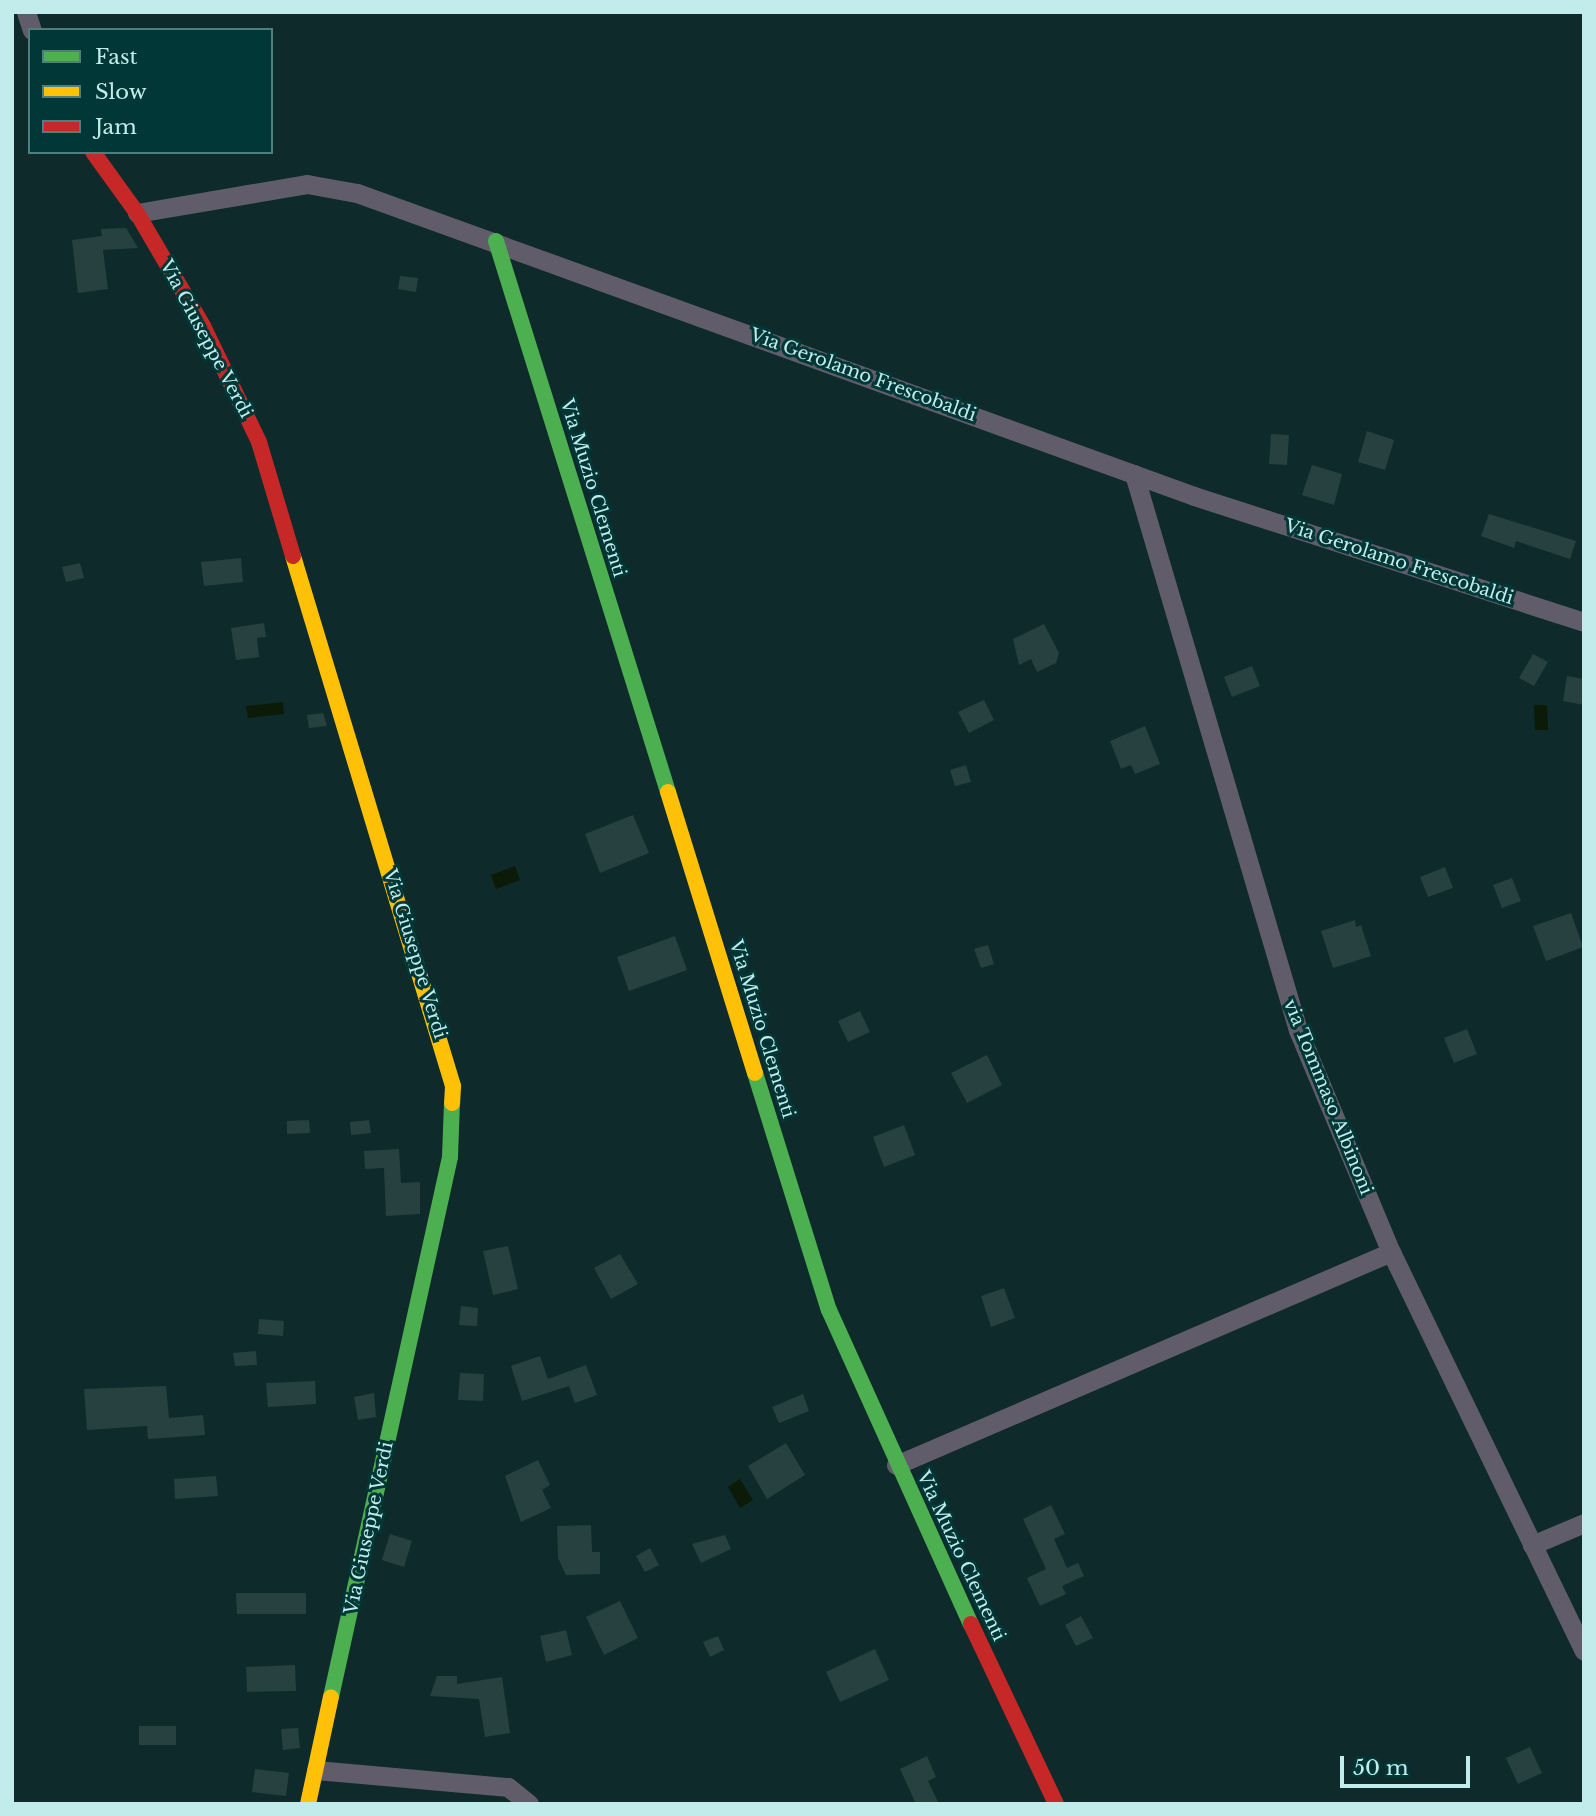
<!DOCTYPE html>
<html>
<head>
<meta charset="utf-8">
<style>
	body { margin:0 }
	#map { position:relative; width:1596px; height:1816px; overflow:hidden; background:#0e2a2a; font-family:"Libre Baskerville",serif }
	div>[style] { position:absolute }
	.water>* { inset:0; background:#0c1b07 }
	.building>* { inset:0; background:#274141 }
	.street>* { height:19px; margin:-9.5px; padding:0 9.5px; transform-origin:9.5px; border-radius:9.5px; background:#615c6a }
	.fast>* { height:16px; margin:-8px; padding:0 8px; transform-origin:8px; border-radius:8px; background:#4caf50 }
	.slow>* { height:16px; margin:-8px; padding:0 8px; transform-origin:8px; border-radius:8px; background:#ffc107 }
	.jam>* { height:16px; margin:-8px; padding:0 8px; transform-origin:8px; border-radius:8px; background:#c62828 }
	span { translate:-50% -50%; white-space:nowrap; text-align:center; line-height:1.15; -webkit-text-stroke:6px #013736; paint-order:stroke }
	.street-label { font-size:18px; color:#c2eceb }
	.frame { position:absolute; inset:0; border:14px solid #c2eceb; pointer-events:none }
	.legend { position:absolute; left:28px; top:28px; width:245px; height:126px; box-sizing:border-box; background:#013736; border:2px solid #4e7f7e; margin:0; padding:9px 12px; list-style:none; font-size:21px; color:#c2eceb }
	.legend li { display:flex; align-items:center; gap:14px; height:35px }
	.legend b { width:35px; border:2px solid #4e7f7e }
	.scale { position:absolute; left:1340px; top:1756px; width:130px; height:32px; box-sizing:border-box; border:4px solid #c2eceb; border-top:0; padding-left:9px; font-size:21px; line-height:24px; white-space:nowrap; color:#c2eceb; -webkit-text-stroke:5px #013736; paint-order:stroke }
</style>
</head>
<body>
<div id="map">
	<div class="water">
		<div style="clip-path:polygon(283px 702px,284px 714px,248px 718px,246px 706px)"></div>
		<div style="clip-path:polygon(1534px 705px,1547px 705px,1548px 730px,1535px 730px)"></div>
		<div style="clip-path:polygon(515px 866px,520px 880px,496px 889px,491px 875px)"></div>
		<div style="clip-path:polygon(740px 1479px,753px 1500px,740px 1508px,728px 1487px)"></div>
	</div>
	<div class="building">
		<div style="clip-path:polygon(126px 228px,138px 248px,103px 250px,108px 289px,78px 293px,72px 240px,102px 236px,101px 229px)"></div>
		<div style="clip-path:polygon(400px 276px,418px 278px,416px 292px,398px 289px)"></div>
		<div style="clip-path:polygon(1367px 431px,1394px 440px,1385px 470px,1358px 462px)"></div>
		<div style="clip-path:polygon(1271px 434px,1289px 435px,1287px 465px,1269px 464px)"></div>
		<div style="clip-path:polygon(1312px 465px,1342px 474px,1334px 505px,1302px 495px)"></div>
		<div style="clip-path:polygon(1489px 514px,1576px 541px,1570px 559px,1516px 541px,1514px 548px,1481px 536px)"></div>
		<div style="clip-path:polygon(241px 558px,243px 582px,204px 586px,201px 562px)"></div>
		<div style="clip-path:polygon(80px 563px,84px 578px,66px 582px,62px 567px)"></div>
		<div style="clip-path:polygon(264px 623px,266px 637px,257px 638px,259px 657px,236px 660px,231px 628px)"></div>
		<div style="clip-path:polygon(1044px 624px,1059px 653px,1056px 663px,1037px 672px,1031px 659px,1019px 665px,1013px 639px)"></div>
		<div style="clip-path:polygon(1533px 654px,1548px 662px,1534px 686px,1519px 678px)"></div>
		<div style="clip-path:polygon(1252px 666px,1260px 686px,1232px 697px,1224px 677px)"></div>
		<div style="clip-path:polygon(1567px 676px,1584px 679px,1584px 705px,1563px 701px)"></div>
		<div style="clip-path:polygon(984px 700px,994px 720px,969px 733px,958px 712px)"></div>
		<div style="clip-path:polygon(323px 713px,327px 726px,309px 728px,307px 715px)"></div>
		<div style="clip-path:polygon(1145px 726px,1160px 764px,1135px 774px,1131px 765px,1121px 769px,1110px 741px)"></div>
		<div style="clip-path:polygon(966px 765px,971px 782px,955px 786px,950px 770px)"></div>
		<div style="clip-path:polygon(633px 815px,649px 853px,600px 873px,585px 834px)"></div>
		<div style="clip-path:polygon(1445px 867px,1453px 888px,1428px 897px,1420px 877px)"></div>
		<div style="clip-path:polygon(1512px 878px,1521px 901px,1502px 908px,1493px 885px)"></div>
		<div style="clip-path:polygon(1571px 913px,1583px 947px,1546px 961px,1533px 926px)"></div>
		<div style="clip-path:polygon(1355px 920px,1356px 927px,1361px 925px,1371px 956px,1333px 968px,1321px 931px)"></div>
		<div style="clip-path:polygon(675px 936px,687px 970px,629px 991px,617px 957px)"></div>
		<div style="clip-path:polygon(988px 945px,994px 964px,981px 968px,974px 949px)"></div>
		<div style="clip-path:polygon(860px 1011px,870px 1032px,848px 1042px,838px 1021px)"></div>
		<div style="clip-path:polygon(1467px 1029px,1477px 1054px,1454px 1063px,1444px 1038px)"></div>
		<div style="clip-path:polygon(987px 1055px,1002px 1085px,967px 1103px,951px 1073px)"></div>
		<div style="clip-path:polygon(309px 1120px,310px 1133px,287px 1134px,287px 1121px)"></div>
		<div style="clip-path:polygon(369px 1120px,371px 1133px,351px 1135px,350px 1122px)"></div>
		<div style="clip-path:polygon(904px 1125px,915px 1155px,884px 1167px,873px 1137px)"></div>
		<div style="clip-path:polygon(399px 1149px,401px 1183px,420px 1182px,420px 1214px,386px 1216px,384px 1168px,365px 1169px,364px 1151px)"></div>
		<div style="clip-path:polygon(508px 1246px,518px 1289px,493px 1295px,483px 1251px)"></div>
		<div style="clip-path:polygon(620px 1254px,638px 1284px,611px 1299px,594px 1268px)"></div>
		<div style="clip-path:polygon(1004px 1288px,1015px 1318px,991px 1327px,981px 1296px)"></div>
		<div style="clip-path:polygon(461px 1306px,478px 1308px,477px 1326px,459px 1325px)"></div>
		<div style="clip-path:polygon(259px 1319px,284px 1321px,283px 1336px,258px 1334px)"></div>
		<div style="clip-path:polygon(256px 1351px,257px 1365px,235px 1366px,233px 1353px)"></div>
		<div style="clip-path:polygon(540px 1356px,548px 1379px,586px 1365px,597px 1395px,575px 1403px,569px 1386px,522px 1401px,511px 1366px)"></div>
		<div style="clip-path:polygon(460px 1373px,484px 1374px,483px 1401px,458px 1400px)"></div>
		<div style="clip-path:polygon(315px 1381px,316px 1404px,268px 1407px,266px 1383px)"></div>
		<div style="clip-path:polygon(166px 1386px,169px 1418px,203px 1415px,205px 1435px,148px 1439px,147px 1426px,87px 1430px,84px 1389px)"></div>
		<div style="clip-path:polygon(374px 1393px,376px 1417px,358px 1420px,354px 1397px)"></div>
		<div style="clip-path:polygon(803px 1394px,809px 1411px,779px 1423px,772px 1407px)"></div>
		<div style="clip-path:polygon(786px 1443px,805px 1475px,767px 1499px,748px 1466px)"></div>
		<div style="clip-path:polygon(538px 1460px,550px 1485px,542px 1490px,551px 1508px,521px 1522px,505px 1476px)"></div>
		<div style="clip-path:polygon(216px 1476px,218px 1496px,175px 1499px,174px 1479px)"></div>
		<div style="clip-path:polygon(1051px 1505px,1065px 1534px,1054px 1539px,1067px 1568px,1078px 1563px,1084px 1576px,1062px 1586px,1066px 1594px,1040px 1606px,1027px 1578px,1046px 1569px,1023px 1519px)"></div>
		<div style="clip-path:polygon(591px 1525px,592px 1552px,600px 1552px,600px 1574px,566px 1575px,558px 1558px,557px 1526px)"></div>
		<div style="clip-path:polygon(390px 1534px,412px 1541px,404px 1567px,382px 1560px)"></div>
		<div style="clip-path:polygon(725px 1535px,731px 1549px,701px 1563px,692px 1544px)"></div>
		<div style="clip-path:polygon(650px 1548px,659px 1565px,645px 1572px,636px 1556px)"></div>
		<div style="clip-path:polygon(236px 1593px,306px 1593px,306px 1614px,237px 1614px)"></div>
		<div style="clip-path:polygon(620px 1601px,638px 1638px,604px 1655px,586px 1617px)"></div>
		<div style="clip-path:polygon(1081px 1616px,1093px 1638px,1076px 1646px,1065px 1625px)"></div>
		<div style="clip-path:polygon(566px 1630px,572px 1655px,546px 1662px,540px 1636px)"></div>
		<div style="clip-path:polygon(718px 1636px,724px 1650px,710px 1657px,703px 1642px)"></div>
		<div style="clip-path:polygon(875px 1649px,889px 1680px,840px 1702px,826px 1672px)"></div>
		<div style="clip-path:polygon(295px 1665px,296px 1691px,247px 1692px,246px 1667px)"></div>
		<div style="clip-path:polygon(437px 1676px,457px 1676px,457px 1684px,502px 1677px,510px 1733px,485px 1737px,479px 1699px,430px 1696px)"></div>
		<div style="clip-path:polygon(139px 1726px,176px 1726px,176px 1745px,139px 1745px)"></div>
		<div style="clip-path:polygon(298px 1728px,300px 1748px,283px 1750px,281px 1729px)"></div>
		<div style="clip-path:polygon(1530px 1747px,1542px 1773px,1518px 1784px,1506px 1758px)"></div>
		<div style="clip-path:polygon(927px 1756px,936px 1777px,928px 1781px,939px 1804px,916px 1804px,900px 1769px)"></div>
		<div style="clip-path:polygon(255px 1769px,289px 1773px,286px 1796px,252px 1792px)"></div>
	</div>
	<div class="street">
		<div style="left:26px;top:12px;width:19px;rotate:72deg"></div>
		<div style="left:137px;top:213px;width:172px;rotate:-9.7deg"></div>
		<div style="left:307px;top:184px;width:51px;rotate:10.2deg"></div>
		<div style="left:357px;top:193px;width:890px;rotate:19.9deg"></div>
		<div style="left:1194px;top:496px;width:410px;rotate:17.9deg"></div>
		<div style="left:1134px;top:474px;width:580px;rotate:73.57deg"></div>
		<div style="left:1298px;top:1030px;width:241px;rotate:67.3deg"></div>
		<div style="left:1391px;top:1252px;width:443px;rotate:64.2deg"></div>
		<div style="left:896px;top:1465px;width:539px;rotate:-23.28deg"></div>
		<div style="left:1532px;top:1545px;width:56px;rotate:-22.9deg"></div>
		<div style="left:316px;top:1770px;width:193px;rotate:5.1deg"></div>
		<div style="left:508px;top:1787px;width:27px;rotate:39deg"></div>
	</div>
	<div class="fast">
		<div style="left:496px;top:241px;width:577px;rotate:72.66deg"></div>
		<div style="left:755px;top:1073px;width:248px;rotate:72.7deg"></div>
		<div style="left:829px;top:1310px;width:345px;rotate:65.7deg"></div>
		<div style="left:331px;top:1697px;width:553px;rotate:-77.57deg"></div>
		<div style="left:450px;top:1157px;width:54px;rotate:-87.9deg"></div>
	</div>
	<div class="slow">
		<div style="left:293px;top:556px;width:554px;rotate:73.2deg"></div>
		<div style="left:453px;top:1086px;width:17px;rotate:93deg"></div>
		<div style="left:668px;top:792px;width:294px;rotate:72.8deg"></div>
		<div style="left:308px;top:1804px;width:109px;rotate:-77.9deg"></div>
	</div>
	<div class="jam">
		<div style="left:93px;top:152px;width:75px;rotate:54.2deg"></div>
		<div style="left:137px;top:213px;width:131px;rotate:59.7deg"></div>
		<div style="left:203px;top:326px;width:129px;rotate:64.2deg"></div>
		<div style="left:259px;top:442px;width:119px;rotate:73.4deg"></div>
		<div style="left:971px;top:1624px;width:199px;rotate:64.7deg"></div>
	</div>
	<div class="street-label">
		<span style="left:206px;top:339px;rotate:62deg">Via Giuseppe Verdi</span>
		<span style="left:863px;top:375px;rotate:20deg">Via Gerolamo Frescobaldi</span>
		<span style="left:593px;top:488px;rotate:73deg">Via Muzio Clementi</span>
		<span style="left:1399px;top:562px;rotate:18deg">Via Gerolamo Frescobaldi</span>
		<span style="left:415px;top:954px;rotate:73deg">Via Giuseppe Verdi</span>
		<span style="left:762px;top:1029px;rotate:73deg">Via Muzio Clementi</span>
		<span style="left:1328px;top:1097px;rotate:68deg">via Tommaso Albinoni</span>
		<span style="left:369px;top:1528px;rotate:-78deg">Via Giuseppe Verdi</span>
		<span style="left:961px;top:1556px;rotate:65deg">Via Muzio Clementi</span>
	</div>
	<div class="frame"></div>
	<ul class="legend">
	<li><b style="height:9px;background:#4caf50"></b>Fast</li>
	<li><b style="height:9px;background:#ffc107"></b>Slow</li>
	<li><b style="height:9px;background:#c62828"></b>Jam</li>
	</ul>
	<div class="scale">50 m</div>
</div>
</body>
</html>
